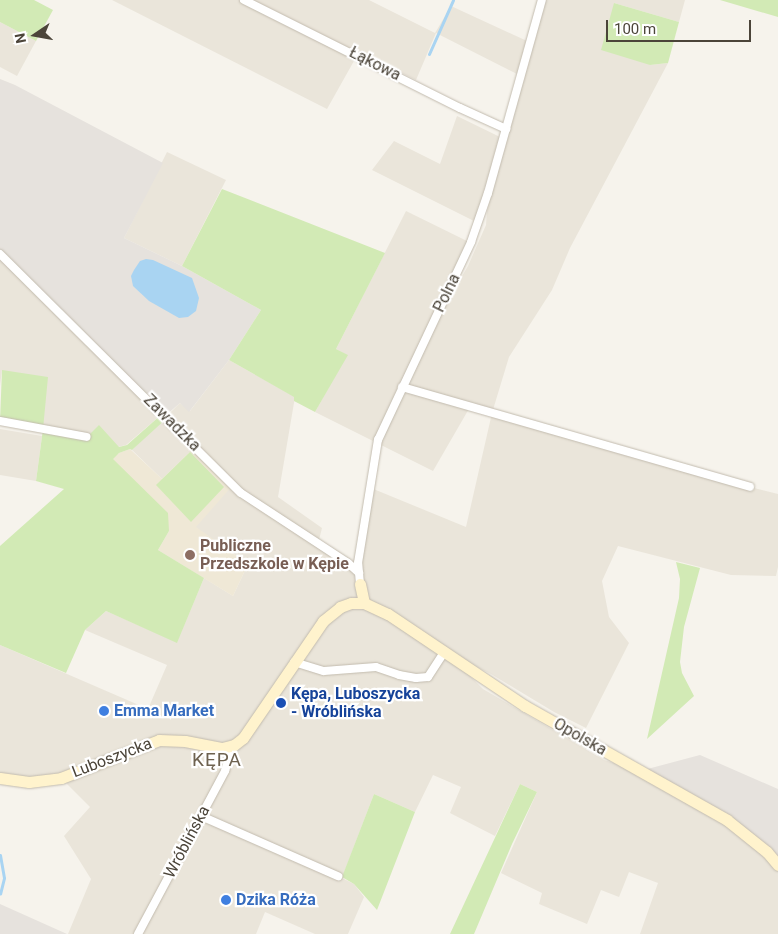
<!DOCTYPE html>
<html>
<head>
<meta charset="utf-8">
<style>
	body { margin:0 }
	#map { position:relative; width:778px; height:934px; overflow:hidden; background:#f6f3ec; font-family:Roboto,sans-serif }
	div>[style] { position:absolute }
	.residential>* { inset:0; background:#eae5da }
	.industrial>* { inset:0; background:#e6e2dd }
	.education>* { inset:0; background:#efe8d6 }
	.green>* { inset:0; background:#d2eab5 }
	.water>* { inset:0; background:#a9d4f2 }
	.stream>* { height:3px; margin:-1.5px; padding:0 1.5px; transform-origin:1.5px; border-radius:1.5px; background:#a9d4f2 }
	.roads { filter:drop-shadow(0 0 1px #c2bbae) drop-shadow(0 0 1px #c2bbae) }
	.street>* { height:8px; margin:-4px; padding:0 4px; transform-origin:4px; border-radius:4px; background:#fff }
	.secondary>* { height:11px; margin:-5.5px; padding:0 5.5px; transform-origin:5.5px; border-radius:5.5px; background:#fff3cd }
	.dots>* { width:14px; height:14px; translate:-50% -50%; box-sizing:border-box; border:2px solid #fff; border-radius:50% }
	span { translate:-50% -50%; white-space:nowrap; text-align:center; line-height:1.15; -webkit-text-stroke:4.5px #fff; paint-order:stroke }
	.street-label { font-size:16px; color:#4b4439 }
	.education-label { font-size:16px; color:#785e54; font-weight:700 }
	.left { translate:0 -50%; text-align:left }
	.transit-label { font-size:16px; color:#164399; font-weight:700 }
	.shop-label { font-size:16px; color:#366cbe; font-weight:700 }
	.quarter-label { font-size:19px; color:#6e6250; letter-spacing:1px }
	.north { position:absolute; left:10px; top:10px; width:50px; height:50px; -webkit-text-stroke:4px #fff; paint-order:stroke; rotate:258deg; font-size:14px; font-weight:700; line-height:20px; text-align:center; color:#4b4439 }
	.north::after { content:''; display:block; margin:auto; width:18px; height:22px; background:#4b4439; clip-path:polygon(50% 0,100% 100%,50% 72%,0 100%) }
	.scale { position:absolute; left:606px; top:20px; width:145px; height:22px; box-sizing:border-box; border:2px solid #4b4439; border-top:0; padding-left:6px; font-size:15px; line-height:18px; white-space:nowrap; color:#4b4439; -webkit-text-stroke:4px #fff; paint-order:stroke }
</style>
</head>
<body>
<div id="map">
	<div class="residential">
		<div style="clip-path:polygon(112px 0,369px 0,435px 33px,451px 6px,527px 41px,539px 0,685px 0,679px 22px,614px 3px,650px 65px,668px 63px,570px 248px,552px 290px,509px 357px,492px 413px,722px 480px,778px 494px,778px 567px,776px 576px,731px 575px,618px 546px,602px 581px,609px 617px,629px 643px,586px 728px,554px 712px,491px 674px,446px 652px,483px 689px,604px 760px,640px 771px,703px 805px,778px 865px,778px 934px,640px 934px,658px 883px,629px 872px,619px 897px,601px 890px,587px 924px,539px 904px,542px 893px,501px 873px,537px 792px,520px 784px,495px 836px,450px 813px,461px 787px,433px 775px,415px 812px,374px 794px,342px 878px,354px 884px,364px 897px,348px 934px,315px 934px,265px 912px,256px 934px,68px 934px,91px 879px,64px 836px,90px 807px,61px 778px,0 778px,0 645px,148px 709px,167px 665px,85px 630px,106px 611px,177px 642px,204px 578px,233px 596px,248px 564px,195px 527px,232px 485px,195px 447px,162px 479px,132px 450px,180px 403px,190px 411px,229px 360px,295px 397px,278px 497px,322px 528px,318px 544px,358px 573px,371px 488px,466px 527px,492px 413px,470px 407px,433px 471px,315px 412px,347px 355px,336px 349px,406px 211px,467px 241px,424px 342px,468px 266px,486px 225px,487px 211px,492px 190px,485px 187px,476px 222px,372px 170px,394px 141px,440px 164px,457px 116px,500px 137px,517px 74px,436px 33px,416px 80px,359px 52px,327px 109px)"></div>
		<div style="clip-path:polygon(0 22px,36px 41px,17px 76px,0 67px)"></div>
		<div style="clip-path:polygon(167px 152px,226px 180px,182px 266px,124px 238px)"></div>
		<div style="clip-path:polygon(0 254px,162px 414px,126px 445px,118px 447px,87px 437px,43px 429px,2px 370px,0 386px)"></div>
		<div style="clip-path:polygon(0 429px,42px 436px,36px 481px,0 475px)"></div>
	</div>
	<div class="industrial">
		<div style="clip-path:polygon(0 79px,15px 85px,163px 163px,124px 238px,182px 266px,261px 310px,229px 360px,189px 412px,180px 403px,165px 416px,0 254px)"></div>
		<div style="clip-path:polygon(700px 755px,778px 789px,778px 865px,742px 832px,640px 771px)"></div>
		<div style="clip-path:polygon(0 904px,67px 934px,0 934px)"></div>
	</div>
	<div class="education">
		<div style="clip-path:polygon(195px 447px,233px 485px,196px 527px,248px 564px,233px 596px,158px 550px,169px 531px,112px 459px,119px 453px,130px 449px,162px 479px)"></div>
	</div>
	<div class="green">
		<div style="clip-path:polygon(0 0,34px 0,53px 10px,36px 41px,0 22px)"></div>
		<div style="clip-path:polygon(720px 0,778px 0,778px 17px)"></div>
		<div style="clip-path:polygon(614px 3px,679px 22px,668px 63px,650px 65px,601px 50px)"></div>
		<div style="clip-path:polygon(222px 189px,385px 253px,336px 349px,348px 355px,315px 412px,294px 401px,294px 397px,229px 360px,261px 310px,182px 266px)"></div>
		<div style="clip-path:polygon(2px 370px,48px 377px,43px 429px,87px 437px,99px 425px,119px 447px,127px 445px,162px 414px,167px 418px,132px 450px,130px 449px,119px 453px,113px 459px,168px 513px,169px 531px,158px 550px,204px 578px,177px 643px,106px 611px,85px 630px,66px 673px,0 645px,0 546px,64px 489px,36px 481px,43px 429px,0 421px)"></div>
		<div style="clip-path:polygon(190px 452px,224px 487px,191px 522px,156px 485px)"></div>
		<div style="clip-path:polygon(676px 562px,700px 568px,684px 627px,680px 662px,682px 673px,694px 696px,647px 739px,679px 598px,680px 579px)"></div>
		<div style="clip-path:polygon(520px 784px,537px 792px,512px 844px,474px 934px,450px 934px)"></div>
		<div style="clip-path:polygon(374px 794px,415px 812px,377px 910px,354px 884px,342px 877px)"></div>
	</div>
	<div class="water">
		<div style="clip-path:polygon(146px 259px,153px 260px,192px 278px,199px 298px,196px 311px,188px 317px,179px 318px,149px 301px,133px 286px,131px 276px,134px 270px,140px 261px)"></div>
	</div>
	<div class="stream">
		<div style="left:429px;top:54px;width:59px;rotate:-66deg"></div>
		<div style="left:0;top:855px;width:23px;rotate:80deg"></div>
		<div style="left:4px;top:878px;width:16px;rotate:104deg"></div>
	</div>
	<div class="roads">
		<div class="street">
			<div style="left:244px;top:0;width:241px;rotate:26.6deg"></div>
			<div style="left:460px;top:108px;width:51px;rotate:24.5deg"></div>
			<div style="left:0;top:254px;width:339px;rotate:44.8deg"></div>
			<div style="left:241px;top:493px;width:128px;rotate:33.2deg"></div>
			<div style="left:348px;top:563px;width:15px;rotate:42deg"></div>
			<div style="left:402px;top:387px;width:362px;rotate:16deg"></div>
			<div style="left:0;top:421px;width:88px;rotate:10.4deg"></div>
			<div style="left:360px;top:584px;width:21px;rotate:-95deg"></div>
			<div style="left:358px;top:563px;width:125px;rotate:-80.8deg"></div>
			<div style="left:378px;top:440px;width:219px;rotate:-64.8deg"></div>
			<div style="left:471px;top:242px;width:52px;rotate:-70.9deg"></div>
			<div style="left:488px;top:193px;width:200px;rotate:-74.4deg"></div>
			<div style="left:294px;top:662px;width:31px;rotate:17deg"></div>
			<div style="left:324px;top:671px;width:52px;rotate:-4.4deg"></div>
			<div style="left:376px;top:667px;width:24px;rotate:19deg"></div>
			<div style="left:399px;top:675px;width:17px;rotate:10deg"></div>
			<div style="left:416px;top:678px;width:12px;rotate:-5deg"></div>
			<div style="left:428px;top:677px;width:31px;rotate:-57deg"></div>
			<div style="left:201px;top:816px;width:150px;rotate:23.7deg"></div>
			<div style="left:138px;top:934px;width:185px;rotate:-61.9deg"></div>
			<div style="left:225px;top:771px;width:14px;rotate:-73deg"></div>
			<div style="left:229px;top:758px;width:11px;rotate:-95deg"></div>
		</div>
		<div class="secondary">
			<div style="left:360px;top:584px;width:19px;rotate:78deg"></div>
			<div style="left:0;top:778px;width:29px;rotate:8deg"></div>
			<div style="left:29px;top:782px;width:32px;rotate:-7deg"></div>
			<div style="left:61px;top:778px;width:105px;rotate:-21.2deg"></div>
			<div style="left:159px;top:740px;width:26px;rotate:2deg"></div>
			<div style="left:185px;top:741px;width:38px;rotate:11deg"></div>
			<div style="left:222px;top:748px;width:12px;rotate:-14deg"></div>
			<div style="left:234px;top:745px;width:11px;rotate:-38deg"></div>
			<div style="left:243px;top:738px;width:142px;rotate:-55.6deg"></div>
			<div style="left:323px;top:621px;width:22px;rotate:-39deg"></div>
			<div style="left:340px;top:607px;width:12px;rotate:-20deg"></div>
			<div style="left:351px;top:603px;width:13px"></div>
			<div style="left:364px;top:603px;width:26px;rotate:25deg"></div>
			<div style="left:388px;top:614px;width:165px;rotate:33.9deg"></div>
			<div style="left:525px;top:706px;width:232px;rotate:29.4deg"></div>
			<div style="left:727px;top:820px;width:51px;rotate:38.7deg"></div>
			<div style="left:767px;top:852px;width:17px;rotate:50deg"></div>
		</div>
	</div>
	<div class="dots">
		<div style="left:190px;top:555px;background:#8d6e63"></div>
		<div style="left:281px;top:703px;background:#1a4fb4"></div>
		<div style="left:104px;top:711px;background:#3f7fe0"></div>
		<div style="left:226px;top:900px;background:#3f7fe0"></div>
	</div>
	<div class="street-label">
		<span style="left:375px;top:64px;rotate:27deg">Łąkowa</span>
		<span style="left:447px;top:293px;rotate:-64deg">Polna</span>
		<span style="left:172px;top:423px;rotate:45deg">Zawadzka</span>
		<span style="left:580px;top:737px;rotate:30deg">Opolska</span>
		<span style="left:112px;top:758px;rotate:-21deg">Luboszycka</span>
		<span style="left:187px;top:842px;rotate:-62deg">Wróblińska</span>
	</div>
	<div class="education-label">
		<span class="left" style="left:200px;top:555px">Publiczne<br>Przedszkole w Kępie</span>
	</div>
	<div class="transit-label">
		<span class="left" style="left:291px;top:703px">Kępa, Luboszycka<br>- Wróblińska</span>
	</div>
	<div class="shop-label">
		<span class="left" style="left:114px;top:711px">Emma Market</span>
		<span class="left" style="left:236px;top:900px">Dzika Róża</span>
	</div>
	<div class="quarter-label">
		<span style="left:217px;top:760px">KĘPA</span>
	</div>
	<div class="north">N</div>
	<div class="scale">100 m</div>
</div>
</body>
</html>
